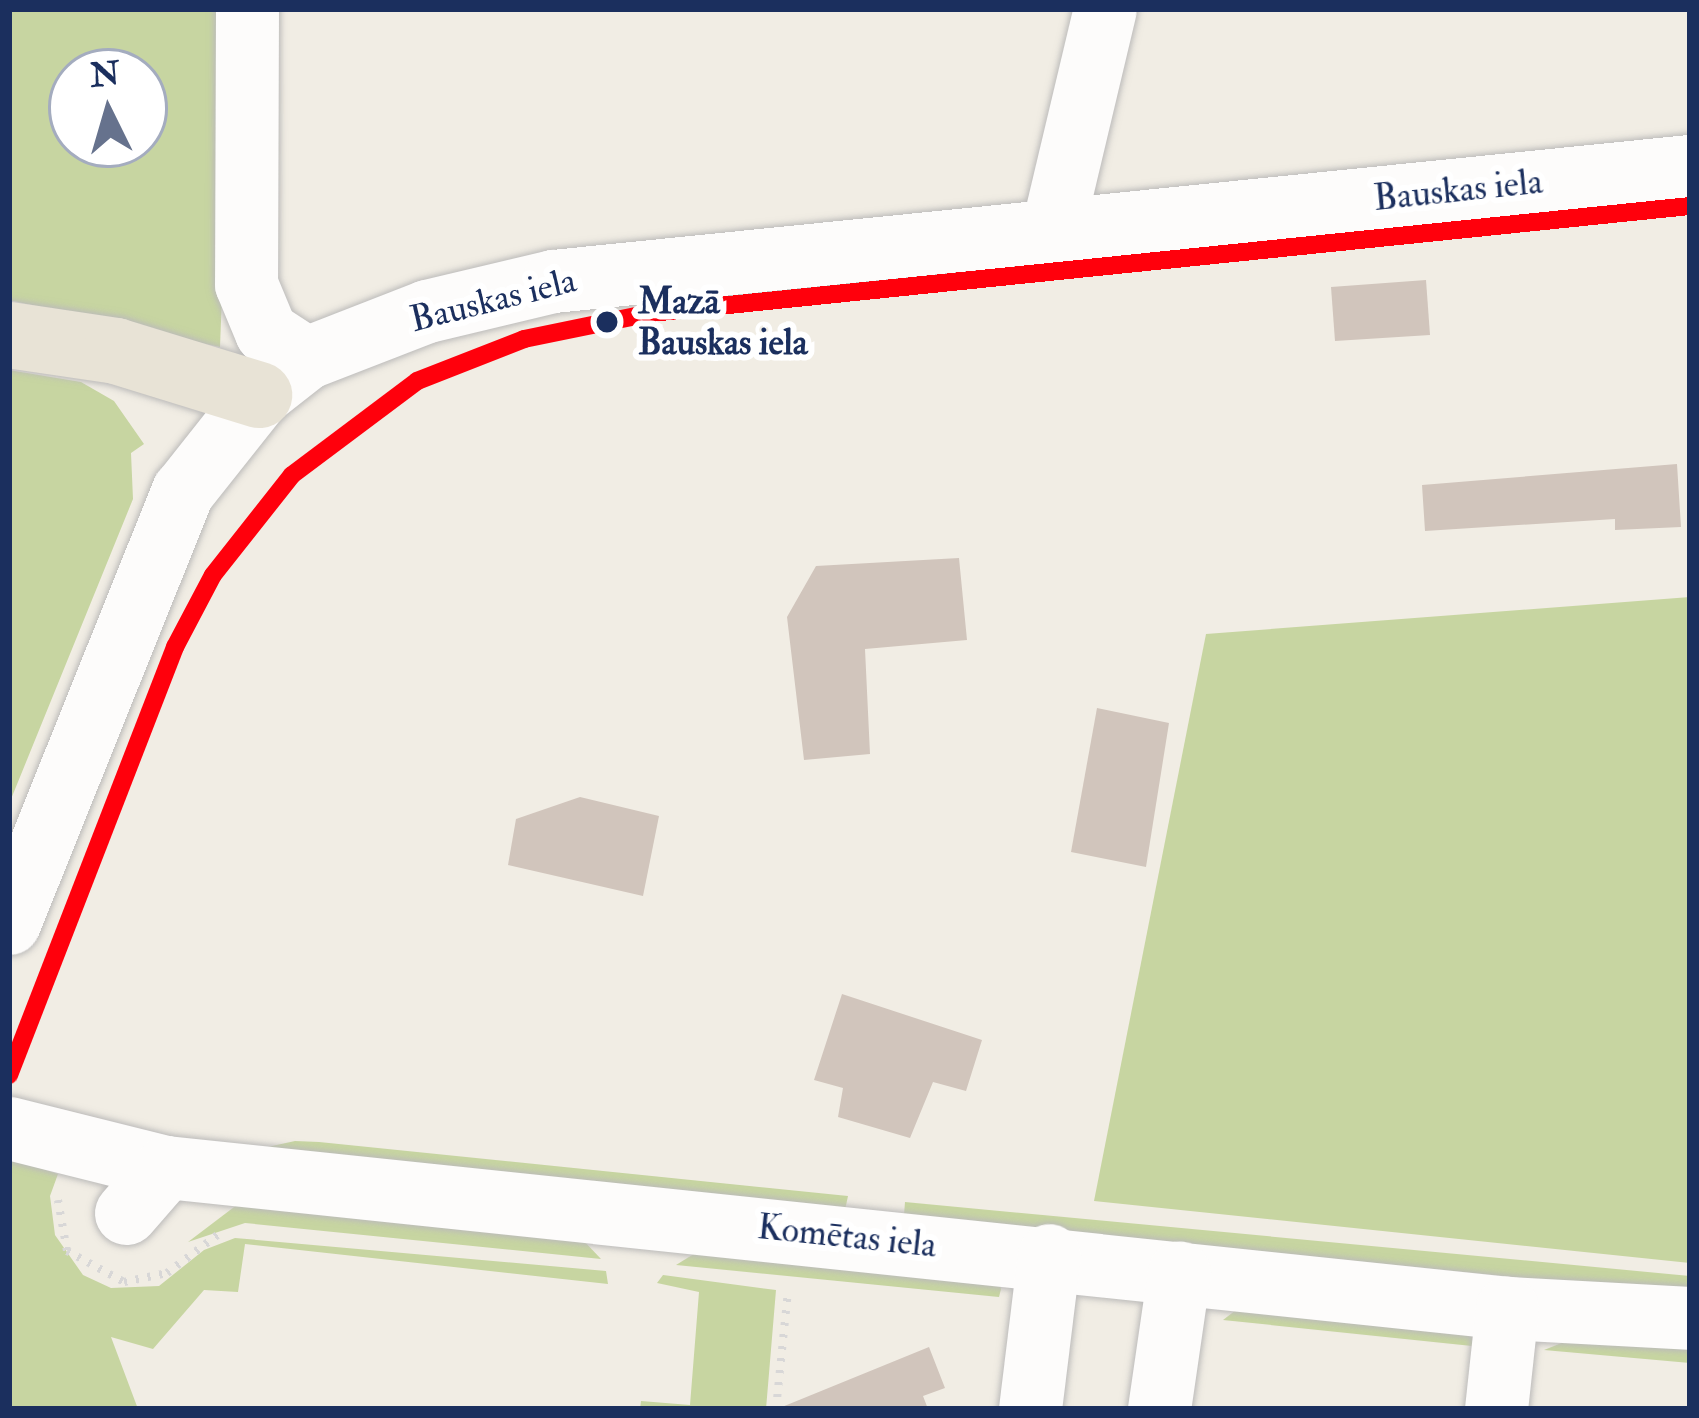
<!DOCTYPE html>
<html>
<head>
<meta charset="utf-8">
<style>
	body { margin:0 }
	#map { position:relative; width:1699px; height:1418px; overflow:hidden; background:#f1ede4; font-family:"IM FELL Double Pica",serif }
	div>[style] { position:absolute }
	.green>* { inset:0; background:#c7d5a1 }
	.building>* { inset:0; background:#d1c5bc }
	.path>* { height:8px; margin-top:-4px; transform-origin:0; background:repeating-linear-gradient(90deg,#d8d7d7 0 3px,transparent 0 12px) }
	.roads { filter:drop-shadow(0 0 3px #bcbbba) drop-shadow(0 0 3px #bcbbba) }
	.minor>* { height:63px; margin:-31.5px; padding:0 31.5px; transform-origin:31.5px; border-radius:31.5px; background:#fdfcfb }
	.highway>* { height:66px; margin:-33px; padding:0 33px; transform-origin:33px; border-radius:33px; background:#e8e3d6 }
	.tram-1>* { height:18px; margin:-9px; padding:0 9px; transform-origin:9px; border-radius:9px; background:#ff000c }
	.dots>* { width:33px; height:33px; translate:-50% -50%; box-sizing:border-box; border:6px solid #fff; border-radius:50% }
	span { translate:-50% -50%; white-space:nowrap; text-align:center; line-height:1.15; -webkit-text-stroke:12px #fff; paint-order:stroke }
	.street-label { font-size:36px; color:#1b2f5e }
	.stop-label { font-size:36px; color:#1b2f5e; font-weight:700 }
	.left { translate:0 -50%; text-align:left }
	.frame { position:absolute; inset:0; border:12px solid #1b2f5e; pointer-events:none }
	.north { position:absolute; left:48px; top:48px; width:120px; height:120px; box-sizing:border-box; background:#fff; border:3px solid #a4acbf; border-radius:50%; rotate:355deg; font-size:33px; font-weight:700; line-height:48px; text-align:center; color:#1b2f5e }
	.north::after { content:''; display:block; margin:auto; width:42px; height:54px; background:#66728d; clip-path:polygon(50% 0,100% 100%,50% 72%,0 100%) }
</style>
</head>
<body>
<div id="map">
	<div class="green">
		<div style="clip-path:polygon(evenodd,9px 9px,233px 9px,220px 347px,9px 300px,9px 9px,72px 72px,144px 72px,144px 144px,72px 144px,72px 72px)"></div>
		<div style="clip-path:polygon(9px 370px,81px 382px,114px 401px,144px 444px,131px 453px,133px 499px,9px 804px)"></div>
		<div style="clip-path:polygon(1690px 597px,1690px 1263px,1094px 1201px,1206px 634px)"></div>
		<div style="clip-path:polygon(295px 1141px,319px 1142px,848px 1196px,845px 1210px,240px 1153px)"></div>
		<div style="clip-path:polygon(9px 1158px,58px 1174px,50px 1196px,55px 1235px,83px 1275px,111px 1288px,159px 1286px,204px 1250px,235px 1238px,606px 1271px,608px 1284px,245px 1244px,238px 1292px,204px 1290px,153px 1349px,111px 1337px,138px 1409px,9px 1409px)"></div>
		<div style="clip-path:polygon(242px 1201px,583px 1240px,601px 1259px,245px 1223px,188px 1242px)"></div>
		<div style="clip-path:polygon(905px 1202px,1690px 1276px,1690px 1295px,904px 1215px)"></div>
		<div style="clip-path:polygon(697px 1252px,1000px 1285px,1001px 1289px,999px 1297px,676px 1265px)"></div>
		<div style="clip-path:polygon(663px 1275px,776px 1290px,766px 1409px,640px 1409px,641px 1401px,690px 1405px,699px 1292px,657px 1283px)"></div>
		<div style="clip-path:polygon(1236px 1310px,1474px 1336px,1472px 1346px,1223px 1320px)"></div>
		<div style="clip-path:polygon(1569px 1340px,1690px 1344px,1690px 1363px,1544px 1350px)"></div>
	</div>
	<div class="building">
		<div style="clip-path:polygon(1426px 280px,1430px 335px,1335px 341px,1331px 287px)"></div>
		<div style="clip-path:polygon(1677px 464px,1681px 527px,1615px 530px,1615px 519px,1425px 531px,1422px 485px)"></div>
		<div style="clip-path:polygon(959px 558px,967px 640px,865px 649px,870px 754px,804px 760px,787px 617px,816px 566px)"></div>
		<div style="clip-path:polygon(1097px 708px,1169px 723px,1146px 867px,1071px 852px)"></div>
		<div style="clip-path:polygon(580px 797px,659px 816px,643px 896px,508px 865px,516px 819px)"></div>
		<div style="clip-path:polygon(842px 994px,982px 1040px,966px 1091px,933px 1082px,910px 1138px,838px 1117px,843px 1088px,814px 1080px)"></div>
		<div style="clip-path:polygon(929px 1347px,945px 1388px,923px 1396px,928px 1409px,777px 1409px)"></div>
	</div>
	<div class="path">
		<div style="left:58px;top:1200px;width:52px;rotate:80deg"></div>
		<div style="left:67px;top:1251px;width:65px;rotate:28.5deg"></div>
		<div style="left:124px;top:1282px;width:44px;rotate:-11.8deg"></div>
		<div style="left:167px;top:1273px;width:66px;rotate:-37deg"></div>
		<div style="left:776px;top:1409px;width:119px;rotate:-84.2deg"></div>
	</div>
	<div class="roads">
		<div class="minor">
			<div style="left:247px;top:9px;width:275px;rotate:90.2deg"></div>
			<div style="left:246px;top:284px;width:52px;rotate:67.4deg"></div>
			<div style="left:266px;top:332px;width:48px;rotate:33deg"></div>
			<div style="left:1052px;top:231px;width:228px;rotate:-76.6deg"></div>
			<div style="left:9px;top:923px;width:466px;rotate:-68.1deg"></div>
			<div style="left:183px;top:491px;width:122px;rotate:-51.6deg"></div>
			<div style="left:259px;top:395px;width:60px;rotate:-38.2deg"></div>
			<div style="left:306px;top:358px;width:130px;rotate:-21.2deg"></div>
			<div style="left:427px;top:311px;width:130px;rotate:-13.4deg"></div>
			<div style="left:553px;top:281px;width:1143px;rotate:-5.78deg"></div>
			<div style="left:9px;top:1128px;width:162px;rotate:14deg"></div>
			<div style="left:166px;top:1167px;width:1348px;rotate:6deg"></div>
			<div style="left:1507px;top:1308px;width:183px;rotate:3.1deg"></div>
			<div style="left:126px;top:1213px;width:61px;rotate:-49deg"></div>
			<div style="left:1030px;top:1409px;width:155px;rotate:-83deg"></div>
			<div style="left:1159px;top:1409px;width:138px;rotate:-81.7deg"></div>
			<div style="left:1496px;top:1409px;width:102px;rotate:-83.8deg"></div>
		</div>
		<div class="highway">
			<div style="left:9px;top:335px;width:108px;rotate:8.5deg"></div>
			<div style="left:116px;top:351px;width:150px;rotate:17.1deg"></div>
		</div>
	</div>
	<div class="tram-1">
		<div style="left:9px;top:1075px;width:459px;rotate:-68.8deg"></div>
		<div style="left:175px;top:647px;width:81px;rotate:-62.2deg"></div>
		<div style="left:213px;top:575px;width:127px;rotate:-51.7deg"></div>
		<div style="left:292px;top:475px;width:156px;rotate:-36.9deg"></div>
		<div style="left:417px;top:381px;width:115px;rotate:-21.4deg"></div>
		<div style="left:524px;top:339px;width:130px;rotate:-11.6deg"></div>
		<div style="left:651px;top:313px;width:1044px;rotate:-5.88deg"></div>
	</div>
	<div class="dots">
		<div style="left:607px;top:322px;background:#1b2f5e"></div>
	</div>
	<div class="street-label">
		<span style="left:1458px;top:190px;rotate:-6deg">Bauskas iela</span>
		<span style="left:493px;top:300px;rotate:-14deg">Bauskas iela</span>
		<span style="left:847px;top:1236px;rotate:6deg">Komētas iela</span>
	</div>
	<div class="stop-label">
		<span class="left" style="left:638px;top:322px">Mazā<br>Bauskas iela</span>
	</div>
	<div class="frame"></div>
	<div class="north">N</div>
</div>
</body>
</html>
